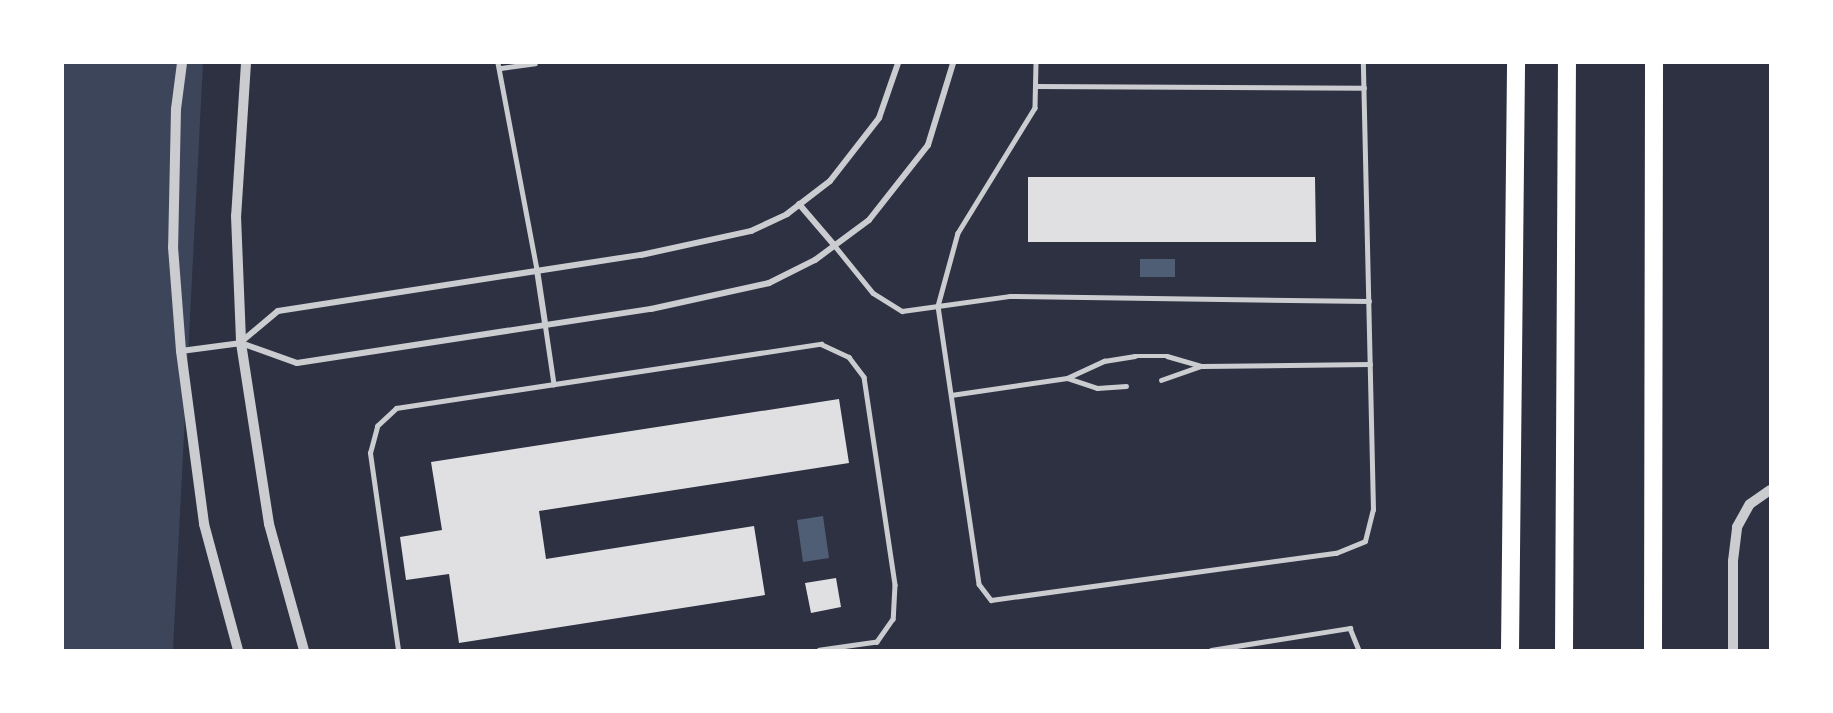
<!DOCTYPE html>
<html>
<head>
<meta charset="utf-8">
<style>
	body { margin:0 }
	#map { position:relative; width:1833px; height:713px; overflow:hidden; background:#2d3142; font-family:Karla,sans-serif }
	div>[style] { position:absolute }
	.green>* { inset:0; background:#3c4559 }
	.water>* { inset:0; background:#4f5d75 }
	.building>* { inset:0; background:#e0e0e3 }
	.service>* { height:4.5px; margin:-2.25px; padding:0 2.25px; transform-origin:2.25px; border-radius:2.25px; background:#caccd0 }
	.minor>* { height:6px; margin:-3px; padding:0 3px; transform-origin:3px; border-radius:3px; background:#caccd0 }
	.tertiary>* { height:10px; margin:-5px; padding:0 5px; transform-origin:5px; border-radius:5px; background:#caccd0 }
	.motorway>* { height:18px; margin:-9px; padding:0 9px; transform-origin:9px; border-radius:9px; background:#fff }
	span { translate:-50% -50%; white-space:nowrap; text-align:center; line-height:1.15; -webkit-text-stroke:4.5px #fff; paint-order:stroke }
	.frame { position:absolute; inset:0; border:64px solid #fff; pointer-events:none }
</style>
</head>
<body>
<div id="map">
	<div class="green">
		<div style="clip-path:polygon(63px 63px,203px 63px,173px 650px,63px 650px)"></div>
	</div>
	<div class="water">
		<div style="clip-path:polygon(1140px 259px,1175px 259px,1175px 277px,1140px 277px)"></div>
		<div style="clip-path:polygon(823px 516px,829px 558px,803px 562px,797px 520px)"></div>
	</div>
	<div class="building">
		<div style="clip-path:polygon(1028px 177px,1315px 177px,1316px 242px,1028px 242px)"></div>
		<div style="clip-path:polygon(839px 399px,849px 463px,539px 511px,546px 559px,754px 526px,765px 595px,459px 643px,449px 574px,406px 580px,400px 537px,442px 530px,431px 462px)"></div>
		<div style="clip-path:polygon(836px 578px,841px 607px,811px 613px,805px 583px)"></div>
	</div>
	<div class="service">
		<div style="left:498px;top:63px;width:211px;rotate:79.3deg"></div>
		<div style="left:1036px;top:63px;width:45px;rotate:91.3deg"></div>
		<div style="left:1035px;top:108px;width:147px;rotate:121.6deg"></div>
		<div style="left:958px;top:233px;width:76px;rotate:105.3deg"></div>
		<div style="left:938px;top:306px;width:73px;rotate:-7.9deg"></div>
		<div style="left:1010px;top:296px;width:359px;rotate:0.8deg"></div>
		<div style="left:501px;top:68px;width:34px;rotate:-8deg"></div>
		<div style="left:1035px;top:86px;width:329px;rotate:0.3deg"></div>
		<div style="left:835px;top:246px;width:60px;rotate:51deg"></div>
		<div style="left:873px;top:293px;width:34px;rotate:32deg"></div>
		<div style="left:902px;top:311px;width:36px;rotate:-8deg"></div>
		<div style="left:938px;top:306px;width:281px;rotate:81.6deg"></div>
		<div style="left:979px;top:584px;width:20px;rotate:53deg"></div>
		<div style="left:991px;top:600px;width:348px;rotate:-7.8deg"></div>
		<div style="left:1336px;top:553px;width:31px;rotate:-22deg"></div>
		<div style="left:1365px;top:541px;width:32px;rotate:-76deg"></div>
		<div style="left:1373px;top:510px;width:447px;rotate:-91.3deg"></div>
		<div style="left:545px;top:323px;width:62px;rotate:81.6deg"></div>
		<div style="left:1067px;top:378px;width:32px;rotate:18deg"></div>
		<div style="left:1097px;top:388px;width:29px;rotate:-4deg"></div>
		<div style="left:1161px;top:380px;width:42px;rotate:-19.3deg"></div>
		<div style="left:951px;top:395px;width:117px;rotate:-8.3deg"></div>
		<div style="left:1067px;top:378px;width:41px;rotate:-24.7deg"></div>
		<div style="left:1104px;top:361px;width:31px;rotate:-9deg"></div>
		<div style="left:1135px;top:356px;width:32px"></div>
		<div style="left:1167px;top:356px;width:36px;rotate:16deg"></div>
		<div style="left:1202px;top:366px;width:168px;rotate:-0.7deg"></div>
		<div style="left:398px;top:650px;width:199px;rotate:-98.1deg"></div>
		<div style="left:370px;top:453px;width:28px;rotate:-75deg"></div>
		<div style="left:377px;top:426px;width:26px;rotate:-43deg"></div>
		<div style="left:396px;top:408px;width:430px;rotate:-8.6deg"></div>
		<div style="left:821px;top:344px;width:31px;rotate:25deg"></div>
		<div style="left:849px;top:357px;width:25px;rotate:53deg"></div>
		<div style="left:864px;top:377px;width:210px;rotate:81.5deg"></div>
		<div style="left:895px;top:585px;width:34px;rotate:93deg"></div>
		<div style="left:893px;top:619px;width:28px;rotate:125deg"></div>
		<div style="left:877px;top:642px;width:58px;rotate:172deg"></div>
		<div style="left:1211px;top:650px;width:141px;rotate:-9deg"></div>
		<div style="left:1350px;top:628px;width:24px;rotate:68deg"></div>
	</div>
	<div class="minor">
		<div style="left:799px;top:204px;width:55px;rotate:49.4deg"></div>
		<div style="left:537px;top:270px;width:54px;rotate:81.4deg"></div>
		<div style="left:241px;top:342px;width:48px;rotate:-40deg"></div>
		<div style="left:278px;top:311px;width:367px;rotate:-8.8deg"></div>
		<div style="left:641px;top:255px;width:113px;rotate:-12.3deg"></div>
		<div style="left:751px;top:231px;width:40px;rotate:-25deg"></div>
		<div style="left:787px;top:214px;width:54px;rotate:-37.5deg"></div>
		<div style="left:830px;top:181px;width:80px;rotate:-52.1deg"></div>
		<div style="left:879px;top:118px;width:58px;rotate:-70.9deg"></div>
		<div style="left:181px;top:351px;width:61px;rotate:-7.6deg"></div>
		<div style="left:241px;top:343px;width:59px;rotate:19.7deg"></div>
		<div style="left:297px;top:363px;width:358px;rotate:-8.7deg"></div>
		<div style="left:651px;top:309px;width:121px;rotate:-12.4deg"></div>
		<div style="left:769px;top:283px;width:51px;rotate:-26.6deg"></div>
		<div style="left:815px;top:260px;width:67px;rotate:-36.5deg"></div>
		<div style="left:869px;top:220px;width:95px;rotate:-51.8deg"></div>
		<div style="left:928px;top:145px;width:86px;rotate:-73deg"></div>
	</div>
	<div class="tertiary">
		<div style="left:182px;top:63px;width:46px;rotate:97.4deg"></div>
		<div style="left:176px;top:109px;width:138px;rotate:91.2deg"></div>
		<div style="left:173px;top:247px;width:104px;rotate:85.6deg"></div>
		<div style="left:181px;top:351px;width:175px;rotate:82.4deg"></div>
		<div style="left:204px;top:524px;width:131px;rotate:74.9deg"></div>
		<div style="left:246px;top:63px;width:153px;rotate:93.7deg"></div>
		<div style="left:236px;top:216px;width:127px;rotate:87.7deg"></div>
		<div style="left:241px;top:343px;width:183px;rotate:81.2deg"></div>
		<div style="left:269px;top:524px;width:131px;rotate:74.5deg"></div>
		<div style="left:1733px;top:650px;width:89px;rotate:-90deg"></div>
		<div style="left:1733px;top:561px;width:34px;rotate:-83deg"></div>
		<div style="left:1737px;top:527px;width:26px;rotate:-61deg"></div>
		<div style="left:1750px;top:504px;width:24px;rotate:-35deg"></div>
	</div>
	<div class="motorway">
		<div style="left:1510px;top:650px;width:587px;rotate:-89.41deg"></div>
		<div style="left:1564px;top:650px;width:587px;rotate:-89.71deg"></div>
		<div style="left:1653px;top:650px;width:587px;rotate:-89.9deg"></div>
	</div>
	<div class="frame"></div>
</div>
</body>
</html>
